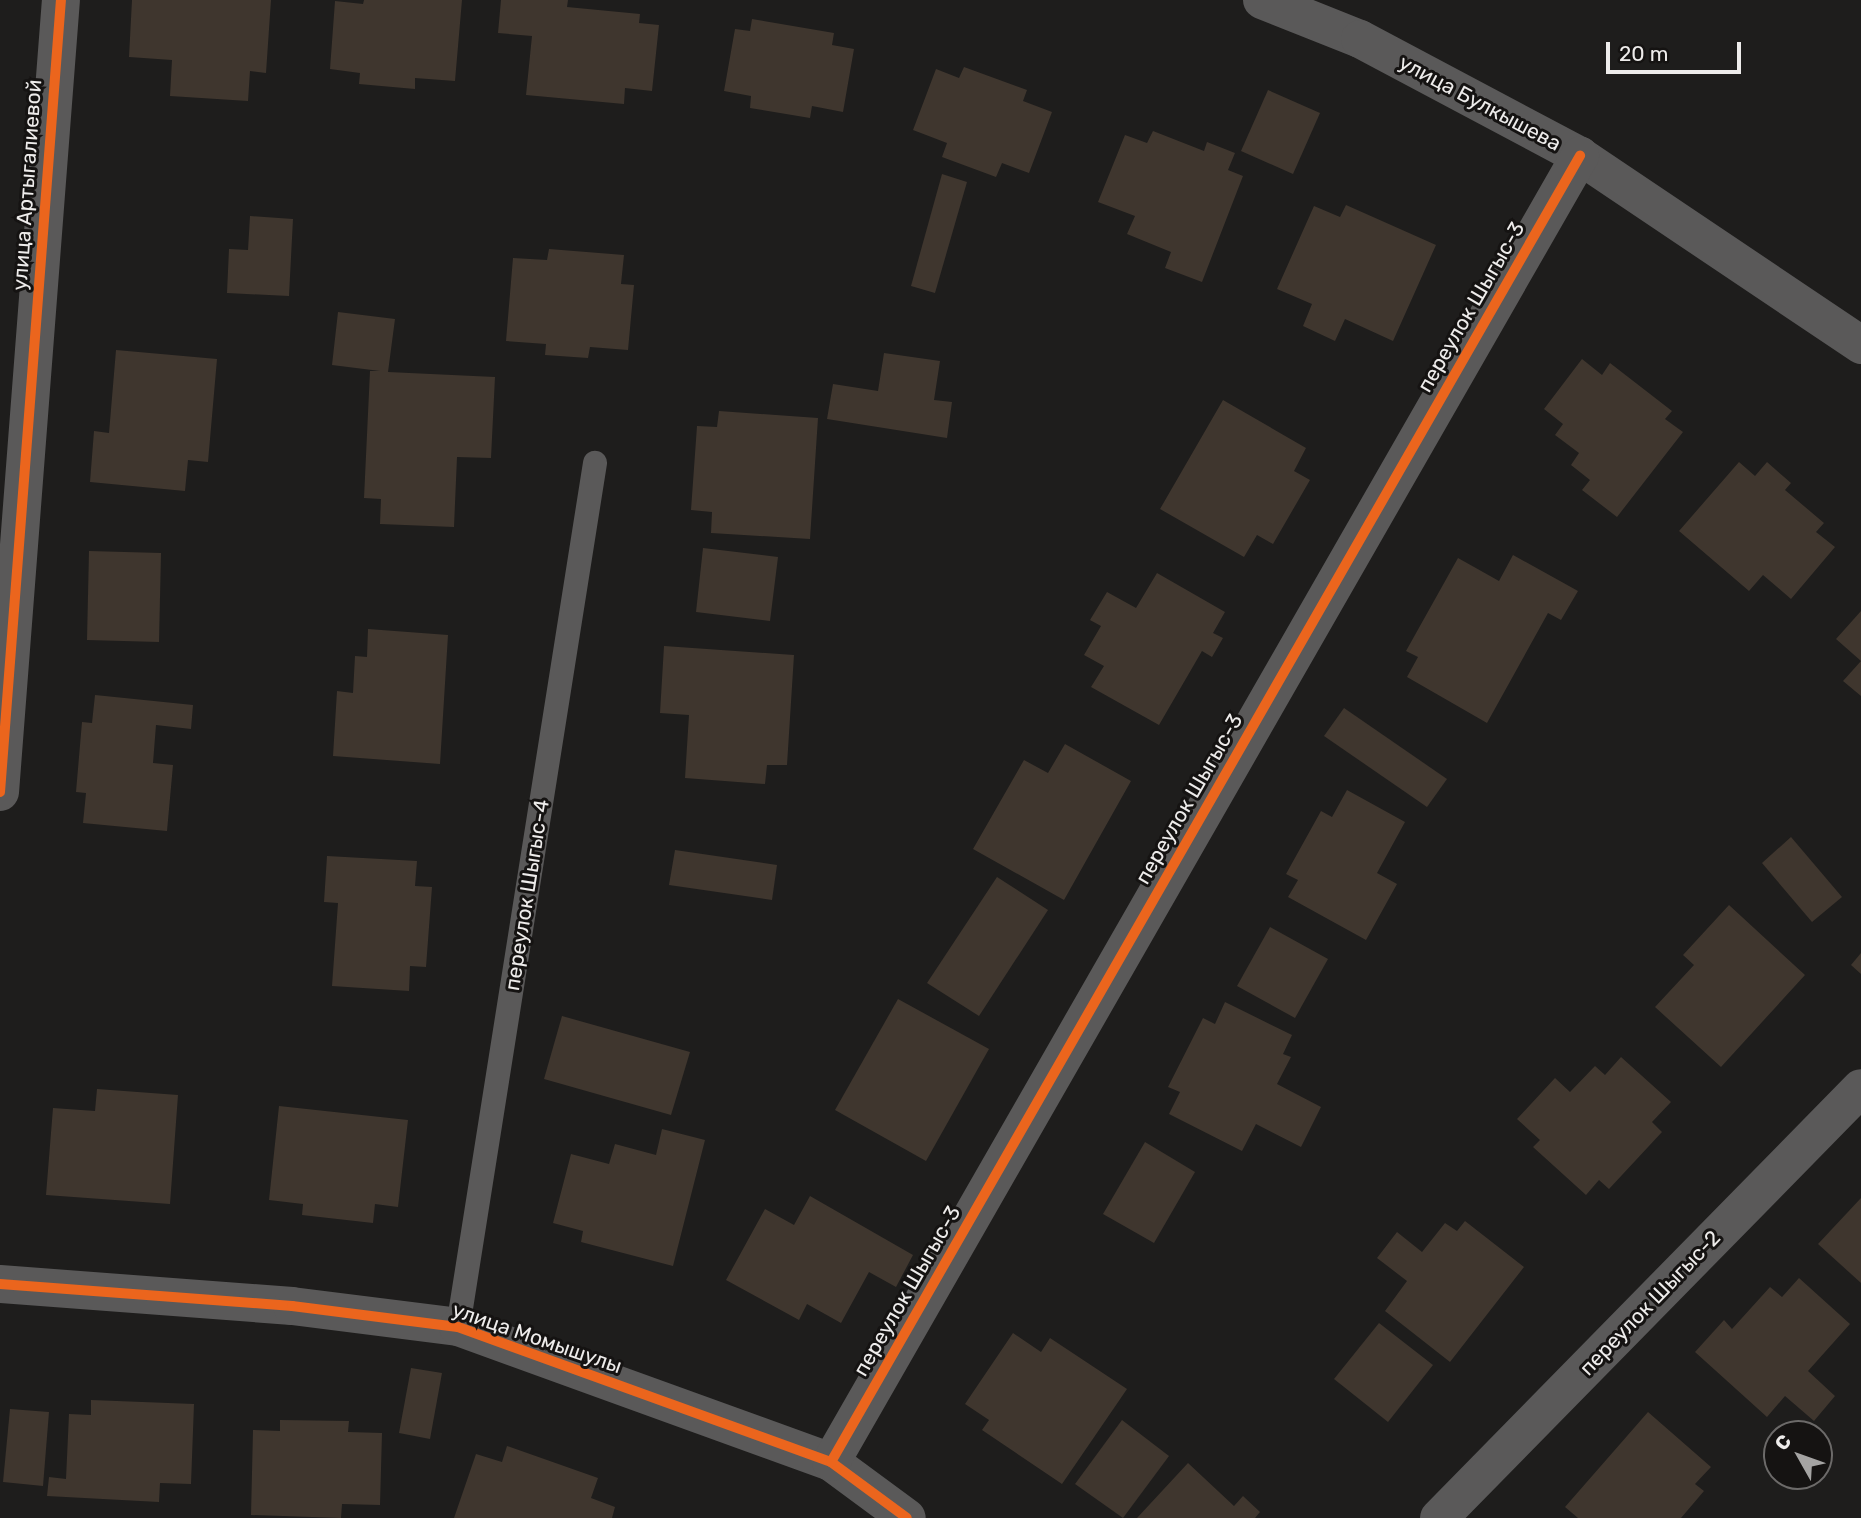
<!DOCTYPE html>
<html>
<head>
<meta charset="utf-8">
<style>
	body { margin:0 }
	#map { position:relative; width:1861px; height:1518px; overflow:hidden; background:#1e1d1c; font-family:Rubik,sans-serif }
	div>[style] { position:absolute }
	.building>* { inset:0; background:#3f362e }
	.lane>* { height:24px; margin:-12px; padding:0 12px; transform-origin:12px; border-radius:12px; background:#5a5959 }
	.street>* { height:38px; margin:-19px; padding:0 19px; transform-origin:19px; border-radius:19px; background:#5a5959 }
	.cycleway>* { height:10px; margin:-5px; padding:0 5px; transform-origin:5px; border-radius:5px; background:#eb651d }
	span { translate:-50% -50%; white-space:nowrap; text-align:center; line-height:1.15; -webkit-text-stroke:6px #151312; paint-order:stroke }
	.street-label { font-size:21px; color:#eeeceb }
	.north { position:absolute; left:1763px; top:1420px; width:70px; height:70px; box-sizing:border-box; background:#151312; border:2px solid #6c6a69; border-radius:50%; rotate:310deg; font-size:19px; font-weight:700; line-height:28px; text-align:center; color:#eeeceb }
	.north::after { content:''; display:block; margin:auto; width:24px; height:32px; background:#a5a4a3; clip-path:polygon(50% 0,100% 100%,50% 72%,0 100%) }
	.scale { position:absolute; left:1606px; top:42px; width:135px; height:32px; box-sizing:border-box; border:4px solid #eeeceb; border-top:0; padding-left:9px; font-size:21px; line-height:24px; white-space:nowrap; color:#eeeceb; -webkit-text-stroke:5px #151312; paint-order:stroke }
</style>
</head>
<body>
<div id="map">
	<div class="building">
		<div style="clip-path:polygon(132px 0,271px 0,266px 73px,250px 71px,248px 101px,170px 96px,172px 60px,129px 57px)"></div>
		<div style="clip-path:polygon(364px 0,462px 0,455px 81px,415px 78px,415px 89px,359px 84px,360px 73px,330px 69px,335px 1px,363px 4px)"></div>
		<div style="clip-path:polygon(501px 0,568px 0,567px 7px,640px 14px,639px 23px,659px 25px,652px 91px,625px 88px,624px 104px,526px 95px,532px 36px,498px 33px)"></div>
		<div style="clip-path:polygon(752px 19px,834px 33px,832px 45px,854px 49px,843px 112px,812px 106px,810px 118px,750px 108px,751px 96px,724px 91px,735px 29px,750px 31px)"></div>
		<div style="clip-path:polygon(964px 67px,1027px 90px,1023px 101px,1052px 112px,1029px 173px,1002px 163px,996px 177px,942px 157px,947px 143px,913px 130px,936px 69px,959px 78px)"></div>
		<div style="clip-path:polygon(1268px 90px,1320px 113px,1293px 174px,1241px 151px)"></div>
		<div style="clip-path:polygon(1153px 131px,1204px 151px,1207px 142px,1235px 153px,1228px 170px,1243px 176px,1202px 282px,1165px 268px,1171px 252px,1127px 234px,1135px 216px,1098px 202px,1125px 135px,1147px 143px)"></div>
		<div style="clip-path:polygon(942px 174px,967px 182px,935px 293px,911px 286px)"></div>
		<div style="clip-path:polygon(1346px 205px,1436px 245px,1393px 341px,1345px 319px,1335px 341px,1303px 326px,1312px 304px,1277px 289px,1314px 206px,1340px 217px)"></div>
		<div style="clip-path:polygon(250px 216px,293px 219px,289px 296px,227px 293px,229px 249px,248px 250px)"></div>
		<div style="clip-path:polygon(549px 249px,624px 255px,621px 284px,634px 285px,628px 350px,590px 347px,588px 358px,545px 355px,546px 344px,506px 341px,513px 258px,547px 260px)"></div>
		<div style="clip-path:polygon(338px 312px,395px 319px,388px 372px,495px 377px,491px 458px,457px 457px,454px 527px,380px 524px,381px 499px,364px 498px,370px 371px,380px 371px,332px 365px)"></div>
		<div style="clip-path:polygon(116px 350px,217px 359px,208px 462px,188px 460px,185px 491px,90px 482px,94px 431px,109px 433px)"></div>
		<div style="clip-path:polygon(884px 353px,940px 361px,934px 400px,952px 402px,947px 438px,827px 419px,833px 384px,878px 391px)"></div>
		<div style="clip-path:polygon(1582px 359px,1602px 375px,1610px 363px,1672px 411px,1665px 419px,1683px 432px,1617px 517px,1582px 490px,1590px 480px,1571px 465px,1579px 453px,1555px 435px,1563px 424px,1544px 409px)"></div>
		<div style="clip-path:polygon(1223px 400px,1306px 448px,1294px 471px,1310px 480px,1273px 544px,1257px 535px,1244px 557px,1160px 509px)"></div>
		<div style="clip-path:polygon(719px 411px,818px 418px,810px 539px,711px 533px,712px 512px,691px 510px,697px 426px,717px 427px)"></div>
		<div style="clip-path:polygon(1739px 462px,1755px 476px,1767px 462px,1791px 483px,1785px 490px,1824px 523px,1816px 532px,1835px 547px,1791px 599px,1763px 575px,1749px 591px,1679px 531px)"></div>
		<div style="clip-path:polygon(703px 548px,778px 557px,770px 621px,696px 612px)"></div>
		<div style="clip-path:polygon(89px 551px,161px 553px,159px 642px,87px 640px)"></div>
		<div style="clip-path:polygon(1513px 555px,1578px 591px,1561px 620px,1548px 613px,1487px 723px,1407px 677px,1418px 657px,1406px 651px,1458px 558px,1499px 581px)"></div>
		<div style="clip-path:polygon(1157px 573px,1225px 612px,1213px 633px,1223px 638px,1212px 657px,1202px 651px,1159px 725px,1091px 687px,1104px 666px,1084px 655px,1101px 626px,1090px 620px,1107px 592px,1136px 608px)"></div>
		<div style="clip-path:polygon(1861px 611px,1861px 696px,1843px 681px,1861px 661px,1836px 639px)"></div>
		<div style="clip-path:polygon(368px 629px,448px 635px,440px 764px,333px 756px,337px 691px,353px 693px,355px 656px,367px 657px)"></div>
		<div style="clip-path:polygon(664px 646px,794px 655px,787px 765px,767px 765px,765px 784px,685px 778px,689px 715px,660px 713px)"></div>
		<div style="clip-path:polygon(95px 695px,193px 705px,191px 729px,156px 725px,153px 763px,173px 765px,167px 831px,83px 823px,86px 793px,76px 792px,82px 722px,92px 723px)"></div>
		<div style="clip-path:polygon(1344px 708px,1447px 779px,1427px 807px,1324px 736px)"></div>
		<div style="clip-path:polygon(1065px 744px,1131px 781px,1064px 900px,973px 849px,1024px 760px,1048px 773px)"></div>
		<div style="clip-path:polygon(1347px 790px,1405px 822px,1377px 873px,1397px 884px,1366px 940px,1288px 897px,1298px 880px,1286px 874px,1321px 811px,1332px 817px)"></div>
		<div style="clip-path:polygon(1791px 837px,1842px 897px,1812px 922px,1762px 863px)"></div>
		<div style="clip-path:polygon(675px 850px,777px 865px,772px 900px,669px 885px)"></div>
		<div style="clip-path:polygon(327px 856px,417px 861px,415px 886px,432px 887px,426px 967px,410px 966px,409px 991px,332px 986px,338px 903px,324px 902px)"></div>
		<div style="clip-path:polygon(997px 877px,1048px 910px,979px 1016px,927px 983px)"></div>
		<div style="clip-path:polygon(1729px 905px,1805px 975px,1721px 1067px,1655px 1007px,1694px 965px,1683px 955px)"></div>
		<div style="clip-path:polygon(1270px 927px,1328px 959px,1295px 1018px,1237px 986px)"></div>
		<div style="clip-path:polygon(1861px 953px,1861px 974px,1851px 965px)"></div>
		<div style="clip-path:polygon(898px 999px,989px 1049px,926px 1161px,835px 1110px)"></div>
		<div style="clip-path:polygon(1225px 1002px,1292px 1035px,1283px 1054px,1291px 1057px,1277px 1084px,1321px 1107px,1301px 1147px,1256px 1124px,1242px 1151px,1169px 1114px,1180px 1092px,1168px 1087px,1203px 1018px,1215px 1024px)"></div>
		<div style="clip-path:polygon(562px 1016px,690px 1052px,671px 1115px,544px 1079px)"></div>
		<div style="clip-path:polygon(1621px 1057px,1671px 1102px,1652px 1122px,1662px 1132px,1609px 1189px,1599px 1180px,1586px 1195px,1533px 1147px,1540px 1140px,1517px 1119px,1555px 1078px,1570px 1092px,1595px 1066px,1605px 1075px)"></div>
		<div style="clip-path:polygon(97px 1089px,178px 1095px,170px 1204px,46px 1195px,53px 1108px,95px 1111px)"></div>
		<div style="clip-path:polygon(279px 1106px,408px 1120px,398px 1207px,375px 1204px,373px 1223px,302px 1215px,303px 1204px,269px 1200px)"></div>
		<div style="clip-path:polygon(662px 1129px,705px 1140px,673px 1266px,581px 1242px,583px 1231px,553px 1223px,571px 1154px,609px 1164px,615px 1144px,656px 1155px)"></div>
		<div style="clip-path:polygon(1145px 1142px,1195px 1172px,1154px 1243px,1103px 1214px)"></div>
		<div style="clip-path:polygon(810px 1196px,913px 1255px,896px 1287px,869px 1272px,841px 1323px,807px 1304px,799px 1320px,726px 1280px,765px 1209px,794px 1225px)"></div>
		<div style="clip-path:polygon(1861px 1198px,1861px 1283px,1818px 1244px)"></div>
		<div style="clip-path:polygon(1465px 1221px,1524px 1267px,1450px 1362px,1385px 1311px,1407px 1281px,1377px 1258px,1397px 1232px,1422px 1252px,1445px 1223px,1457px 1231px)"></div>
		<div style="clip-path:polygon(1799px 1278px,1850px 1324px,1808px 1371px,1835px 1396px,1814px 1421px,1785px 1396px,1767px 1417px,1695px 1352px,1724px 1320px,1732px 1329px,1770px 1287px,1782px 1297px)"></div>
		<div style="clip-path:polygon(1379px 1323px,1433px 1365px,1388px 1422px,1334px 1379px)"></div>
		<div style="clip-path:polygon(1013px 1333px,1041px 1352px,1050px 1338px,1127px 1389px,1062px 1484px,982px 1430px,989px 1420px,965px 1404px)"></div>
		<div style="clip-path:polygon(411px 1368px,442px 1373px,430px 1439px,399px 1433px)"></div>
		<div style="clip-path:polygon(91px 1400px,194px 1404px,191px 1484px,160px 1483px,159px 1502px,47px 1496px,49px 1477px,66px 1479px,69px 1414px,91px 1415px)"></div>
		<div style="clip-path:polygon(10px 1409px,49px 1412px,43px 1486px,3px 1482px)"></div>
		<div style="clip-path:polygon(1648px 1412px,1711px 1467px,1695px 1484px,1704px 1491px,1681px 1518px,1578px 1518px,1565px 1507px)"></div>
		<div style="clip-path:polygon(280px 1420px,349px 1421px,348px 1432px,382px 1433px,380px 1505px,342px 1504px,341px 1518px,251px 1515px,253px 1430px,280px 1431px)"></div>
		<div style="clip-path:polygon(1122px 1420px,1169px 1456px,1123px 1518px,1075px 1484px)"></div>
		<div style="clip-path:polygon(507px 1446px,598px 1478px,591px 1498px,615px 1507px,612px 1518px,454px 1518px,476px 1454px,502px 1462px)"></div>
		<div style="clip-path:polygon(1188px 1463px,1234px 1506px,1243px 1496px,1260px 1512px,1255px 1518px,1137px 1518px)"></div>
	</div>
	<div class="lane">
		<div style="left:458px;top:1327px;width:875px;rotate:-80.99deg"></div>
	</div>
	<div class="street">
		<div style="left:1262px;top:0;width:105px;rotate:21.7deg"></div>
		<div style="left:1360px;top:39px;width:249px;rotate:28deg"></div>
		<div style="left:1580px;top:156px;width:339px;rotate:33.9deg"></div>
		<div style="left:0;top:792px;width:794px;rotate:-85.6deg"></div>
		<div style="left:0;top:1284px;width:293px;rotate:4.3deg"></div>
		<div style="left:292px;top:1306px;width:167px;rotate:7.2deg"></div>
		<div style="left:458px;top:1327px;width:397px;rotate:19.9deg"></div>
		<div style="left:831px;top:1462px;width:94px;rotate:36.4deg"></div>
		<div style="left:831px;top:1462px;width:1506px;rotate:-60.17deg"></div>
		<div style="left:1439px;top:1518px;width:602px;rotate:-45.54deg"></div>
	</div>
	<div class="cycleway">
		<div style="left:0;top:792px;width:794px;rotate:-85.6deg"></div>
		<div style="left:0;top:1284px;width:293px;rotate:4.3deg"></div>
		<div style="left:292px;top:1306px;width:167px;rotate:7.2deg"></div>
		<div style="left:458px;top:1327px;width:397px;rotate:19.9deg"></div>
		<div style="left:831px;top:1462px;width:94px;rotate:36.4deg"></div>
		<div style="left:831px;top:1462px;width:1506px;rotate:-60.17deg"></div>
	</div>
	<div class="street-label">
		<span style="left:1480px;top:103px;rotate:28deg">улица Булкышева</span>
		<span style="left:27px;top:185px;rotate:-86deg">улица Артыгалиевой</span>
		<span style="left:1471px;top:307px;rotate:-60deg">переулок Шыгыс-3</span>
		<span style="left:1189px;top:799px;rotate:-60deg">переулок Шыгыс-3</span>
		<span style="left:527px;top:895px;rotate:-81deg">переулок Шыгыс-4</span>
		<span style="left:907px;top:1291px;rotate:-60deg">переулок Шыгыс-3</span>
		<span style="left:1650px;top:1303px;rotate:-46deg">переулок Шыгыс-2</span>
		<span style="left:537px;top:1338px;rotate:19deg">улица Момышулы</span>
	</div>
	<div class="north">С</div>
	<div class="scale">20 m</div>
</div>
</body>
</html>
